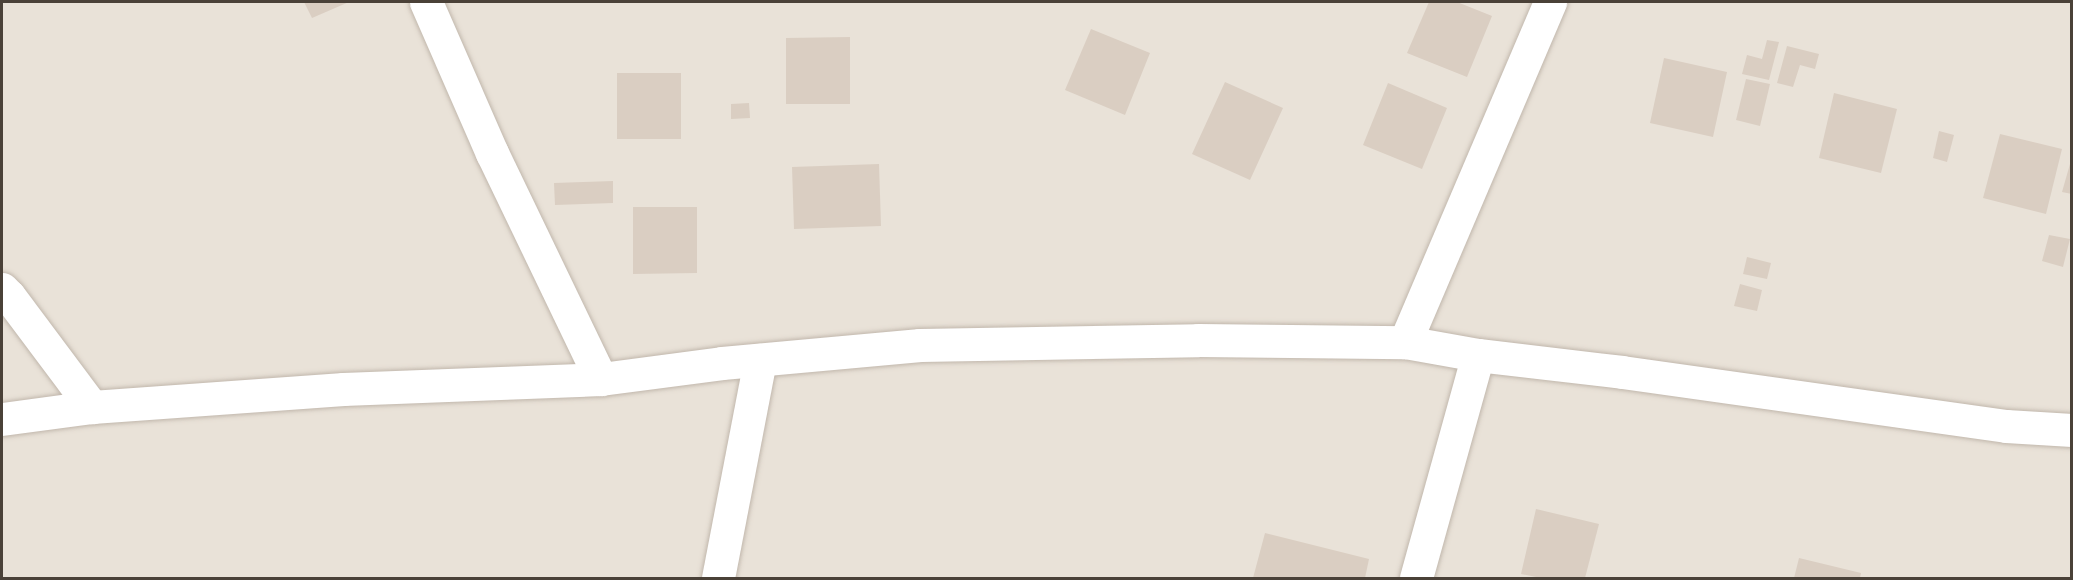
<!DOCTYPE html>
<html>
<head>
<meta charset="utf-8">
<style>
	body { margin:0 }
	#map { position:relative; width:2073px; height:580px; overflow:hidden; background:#f5f1ea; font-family:Manrope,sans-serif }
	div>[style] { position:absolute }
	.residential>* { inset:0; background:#e9e2d8 }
	.building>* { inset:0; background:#dacec2 }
	.roads { filter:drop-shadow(0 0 2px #c1b7ac) drop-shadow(0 0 2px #c1b7ac) }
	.street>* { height:33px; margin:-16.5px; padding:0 16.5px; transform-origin:16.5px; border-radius:16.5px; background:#fff }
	span { translate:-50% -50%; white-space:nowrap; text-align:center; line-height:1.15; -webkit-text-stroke:6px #fff; paint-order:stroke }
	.frame { position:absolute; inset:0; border:3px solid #4a4138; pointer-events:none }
</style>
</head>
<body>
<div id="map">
	<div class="residential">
		<div style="clip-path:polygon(2px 2px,2071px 2px,2071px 578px,2px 578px)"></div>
	</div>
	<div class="building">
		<div style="clip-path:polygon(304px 2px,349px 2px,312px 18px)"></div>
		<div style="clip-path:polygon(1429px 2px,1457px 2px,1492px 16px,1467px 77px,1407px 53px)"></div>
		<div style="clip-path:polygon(1091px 29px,1150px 53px,1125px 115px,1065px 90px)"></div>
		<div style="clip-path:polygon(850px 37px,850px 104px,786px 104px,786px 38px)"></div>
		<div style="clip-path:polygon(1767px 40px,1779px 42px,1769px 80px,1742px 74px,1747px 55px,1762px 59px)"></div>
		<div style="clip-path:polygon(1787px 46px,1819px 54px,1815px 69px,1800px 65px,1793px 87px,1777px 83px)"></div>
		<div style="clip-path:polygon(1664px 58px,1727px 72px,1713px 137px,1650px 123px)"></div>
		<div style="clip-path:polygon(617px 73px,681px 73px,681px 139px,617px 139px)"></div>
		<div style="clip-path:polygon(1746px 79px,1770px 84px,1760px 126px,1736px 120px)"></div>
		<div style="clip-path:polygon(1225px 82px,1283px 108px,1250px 180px,1192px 154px)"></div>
		<div style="clip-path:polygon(1388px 83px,1447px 108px,1422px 169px,1363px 145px)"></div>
		<div style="clip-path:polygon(1834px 93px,1897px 109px,1881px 173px,1819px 158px)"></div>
		<div style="clip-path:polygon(749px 103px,750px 118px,731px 119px,731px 104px)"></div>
		<div style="clip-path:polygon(1939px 131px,1954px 135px,1947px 162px,1933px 158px)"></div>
		<div style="clip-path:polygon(2000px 134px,2062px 149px,2046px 214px,1983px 198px)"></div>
		<div style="clip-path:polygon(2072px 157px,2072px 194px,2062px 192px)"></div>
		<div style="clip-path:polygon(879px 164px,881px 226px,794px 229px,792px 167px)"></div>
		<div style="clip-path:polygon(613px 181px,613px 203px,555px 205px,554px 183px)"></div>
		<div style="clip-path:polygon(633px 207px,697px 207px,697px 273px,633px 274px)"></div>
		<div style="clip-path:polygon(2049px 235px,2070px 239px,2063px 267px,2042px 261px)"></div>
		<div style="clip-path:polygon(1747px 257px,1771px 263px,1767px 279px,1743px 274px)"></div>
		<div style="clip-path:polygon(1740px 284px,1762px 290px,1757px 311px,1734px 306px)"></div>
		<div style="clip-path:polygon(1536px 509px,1599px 524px,1585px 578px,1541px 578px,1521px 574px)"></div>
		<div style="clip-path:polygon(1265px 533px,1369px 559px,1365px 578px,1253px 578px)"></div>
		<div style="clip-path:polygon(1799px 558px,1861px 573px,1860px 578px,1794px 578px)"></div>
	</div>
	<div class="roads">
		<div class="street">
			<div style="left:426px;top:2px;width:165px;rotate:66.4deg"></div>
			<div style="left:492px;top:153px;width:251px;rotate:64.3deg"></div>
			<div style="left:2px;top:289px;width:10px;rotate:45deg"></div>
			<div style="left:9px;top:296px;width:139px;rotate:53.2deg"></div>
			<div style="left:1405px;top:342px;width:370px;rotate:-66.9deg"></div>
			<div style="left:2px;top:419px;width:91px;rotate:-7.6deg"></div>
			<div style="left:92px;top:407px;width:252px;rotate:-4.1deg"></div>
			<div style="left:343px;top:389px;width:258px;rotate:-2.2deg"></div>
			<div style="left:601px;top:379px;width:122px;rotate:-7.5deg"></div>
			<div style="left:722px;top:363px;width:199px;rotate:-5.2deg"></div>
			<div style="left:920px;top:345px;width:278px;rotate:-1deg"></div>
			<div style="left:1198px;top:340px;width:207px;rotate:0.6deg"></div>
			<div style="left:1405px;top:342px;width:74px;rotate:10.1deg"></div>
			<div style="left:1478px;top:355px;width:145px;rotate:6.7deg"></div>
			<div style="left:1622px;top:372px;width:388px;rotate:8deg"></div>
			<div style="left:2006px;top:426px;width:66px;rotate:3.5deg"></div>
			<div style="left:718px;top:578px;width:222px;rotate:-79.1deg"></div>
			<div style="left:1416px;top:578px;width:231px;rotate:-74.5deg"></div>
		</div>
	</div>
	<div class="frame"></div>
</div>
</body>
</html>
